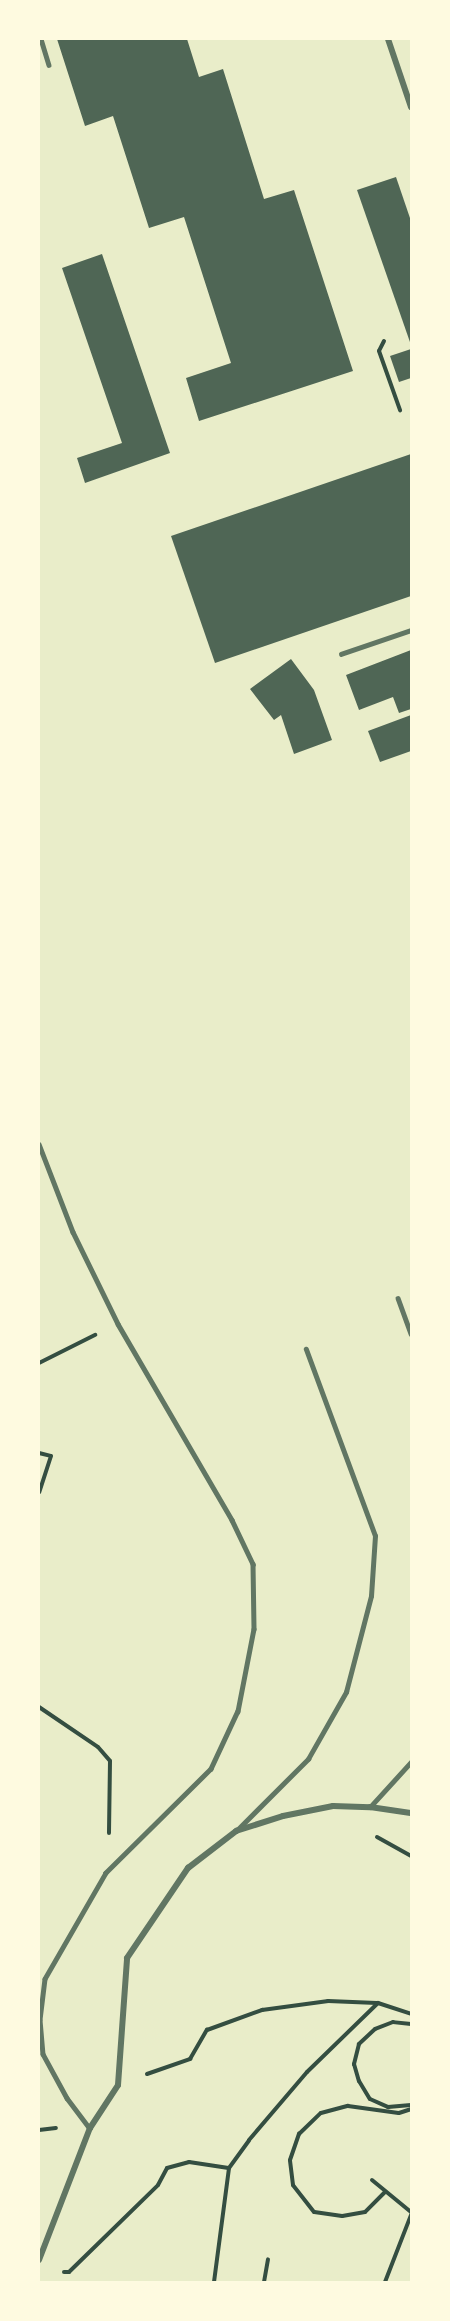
<!DOCTYPE html>
<html>
<head>
<meta charset="utf-8">
<style>
	body { margin:0 }
	#map { position:relative; width:450px; height:2321px; overflow:hidden; background:#e9edc9; font-family:"Sofia Sans Condensed",sans-serif }
	div>[style] { position:absolute }
	.building>* { inset:0; background:#4f6655 }
	.path>* { height:4px; margin:-2px; padding:0 2px; transform-origin:2px; border-radius:2px; background:#344e41 }
	.service>* { height:4.5px; margin:-2.25px; padding:0 2.25px; transform-origin:2.25px; border-radius:2.25px; background:#617663 }
	.minor>* { height:6px; margin:-3px; padding:0 3px; transform-origin:3px; border-radius:3px; background:#617663 }
	span { translate:-50% -50%; white-space:nowrap; text-align:center; line-height:1.15; -webkit-text-stroke:6px #fefae0; paint-order:stroke }
	.frame { position:absolute; inset:0; border:40px solid #fefae0; pointer-events:none }
</style>
</head>
<body>
<div id="map">
	<div class="building">
		<div style="clip-path:polygon(57px 39px,187px 39px,199px 77px,223px 69px,264px 199px,294px 190px,353px 371px,199px 421px,186px 378px,231px 363px,184px 217px,149px 228px,113px 116px,85px 126px)"></div>
		<div style="clip-path:polygon(396px 177px,411px 221px,411px 345px,357px 190px)"></div>
		<div style="clip-path:polygon(102px 254px,170px 453px,85px 483px,77px 458px,122px 443px,62px 268px)"></div>
		<div style="clip-path:polygon(411px 349px,411px 378px,399px 382px,390px 356px)"></div>
		<div style="clip-path:polygon(411px 454px,411px 596px,215px 663px,171px 536px)"></div>
		<div style="clip-path:polygon(411px 650px,411px 709px,399px 713px,393px 697px,359px 710px,346px 675px)"></div>
		<div style="clip-path:polygon(291px 659px,314px 690px,332px 740px,294px 754px,281px 715px,274px 720px,250px 689px)"></div>
		<div style="clip-path:polygon(411px 715px,411px 751px,380px 762px,368px 731px)"></div>
	</div>
	<div class="path">
		<div style="left:384px;top:341px;width:11px;rotate:117deg"></div>
		<div style="left:379px;top:351px;width:63px;rotate:70.4deg"></div>
		<div style="left:39px;top:1363px;width:63px;rotate:-26.6deg"></div>
		<div style="left:39px;top:1453px;width:12px;rotate:14deg"></div>
		<div style="left:51px;top:1456px;width:38px;rotate:108deg"></div>
		<div style="left:39px;top:1707px;width:71px;rotate:34.1deg"></div>
		<div style="left:98px;top:1747px;width:18px;rotate:49deg"></div>
		<div style="left:110px;top:1761px;width:72px;rotate:90.8deg"></div>
		<div style="left:377px;top:1837px;width:39px;rotate:29deg"></div>
		<div style="left:411px;top:2024px;width:18px;rotate:-174deg"></div>
		<div style="left:393px;top:2022px;width:19px;rotate:159deg"></div>
		<div style="left:375px;top:2029px;width:22px;rotate:137deg"></div>
		<div style="left:359px;top:2044px;width:21px;rotate:104deg"></div>
		<div style="left:354px;top:2064px;width:18px;rotate:74deg"></div>
		<div style="left:359px;top:2081px;width:21px;rotate:59deg"></div>
		<div style="left:370px;top:2099px;width:20px;rotate:24deg"></div>
		<div style="left:388px;top:2107px;width:23px;rotate:-5deg"></div>
		<div style="left:147px;top:2074px;width:46px;rotate:-19.2deg"></div>
		<div style="left:190px;top:2059px;width:34px;rotate:-60deg"></div>
		<div style="left:207px;top:2030px;width:59px;rotate:-20deg"></div>
		<div style="left:262px;top:2010px;width:67px;rotate:-7.8deg"></div>
		<div style="left:328px;top:2001px;width:49px;rotate:2.3deg"></div>
		<div style="left:39px;top:2130px;width:17px;rotate:-7deg"></div>
		<div style="left:372px;top:2180px;width:50px;rotate:39.4deg"></div>
		<div style="left:385px;top:2192px;width:28px;rotate:135deg"></div>
		<div style="left:365px;top:2212px;width:23px;rotate:170deg"></div>
		<div style="left:342px;top:2216px;width:28px;rotate:-172deg"></div>
		<div style="left:314px;top:2212px;width:34px;rotate:-128deg"></div>
		<div style="left:293px;top:2185px;width:25px;rotate:-97deg"></div>
		<div style="left:290px;top:2160px;width:28px;rotate:-71deg"></div>
		<div style="left:299px;top:2134px;width:30px;rotate:-44deg"></div>
		<div style="left:321px;top:2113px;width:28px;rotate:-15deg"></div>
		<div style="left:348px;top:2106px;width:51px;rotate:7.8deg"></div>
		<div style="left:399px;top:2113px;width:13px;rotate:-18deg"></div>
		<div style="left:64px;top:2272px;width:5px"></div>
		<div style="left:69px;top:2272px;width:124px;rotate:-44.3deg"></div>
		<div style="left:158px;top:2185px;width:19px;rotate:-62deg"></div>
		<div style="left:167px;top:2168px;width:23px;rotate:-15deg"></div>
		<div style="left:189px;top:2162px;width:40px;rotate:8.5deg"></div>
		<div style="left:214px;top:2282px;width:115px;rotate:-82.5deg"></div>
		<div style="left:229px;top:2168px;width:34px;rotate:-54deg"></div>
		<div style="left:249px;top:2140px;width:89px;rotate:-49.5deg"></div>
		<div style="left:307px;top:2072px;width:99px;rotate:-44.2deg"></div>
		<div style="left:378px;top:2003px;width:35px;rotate:18deg"></div>
		<div style="left:264px;top:2282px;width:23px;rotate:-80deg"></div>
		<div style="left:385px;top:2282px;width:72px;rotate:-68.8deg"></div>
	</div>
	<div class="service">
		<div style="left:41px;top:39px;width:27px;rotate:73deg"></div>
		<div style="left:341px;top:654px;width:74px;rotate:-18.9deg"></div>
		<div style="left:39px;top:1144px;width:94px;rotate:68.9deg"></div>
		<div style="left:73px;top:1232px;width:102px;rotate:63.9deg"></div>
		<div style="left:118px;top:1324px;width:227px;rotate:59.8deg"></div>
		<div style="left:232px;top:1520px;width:49px;rotate:64.5deg"></div>
		<div style="left:253px;top:1564px;width:65px;rotate:89.1deg"></div>
		<div style="left:254px;top:1629px;width:84px;rotate:101deg"></div>
		<div style="left:238px;top:1711px;width:64px;rotate:115deg"></div>
		<div style="left:211px;top:1769px;width:148px;rotate:135.3deg"></div>
		<div style="left:106px;top:1873px;width:122px;rotate:119.9deg"></div>
		<div style="left:45px;top:1979px;width:41px;rotate:97deg"></div>
		<div style="left:40px;top:2020px;width:34px;rotate:85deg"></div>
		<div style="left:43px;top:2054px;width:50px;rotate:61.4deg"></div>
		<div style="left:67px;top:2098px;width:38px;rotate:53deg"></div>
		<div style="left:398px;top:1298px;width:38px;rotate:70deg"></div>
		<div style="left:370px;top:1807px;width:61px;rotate:-47.7deg"></div>
		<div style="left:236px;top:1831px;width:102px;rotate:-45deg"></div>
		<div style="left:308px;top:1759px;width:77px;rotate:-60.4deg"></div>
		<div style="left:346px;top:1692px;width:99px;rotate:-75.4deg"></div>
		<div style="left:371px;top:1596px;width:60px;rotate:-86.2deg"></div>
		<div style="left:375px;top:1536px;width:199px;rotate:-110.3deg"></div>
	</div>
	<div class="minor">
		<div style="left:388px;top:39px;width:72px;rotate:71.3deg"></div>
		<div style="left:39px;top:2260px;width:142px;rotate:-68.9deg"></div>
		<div style="left:90px;top:2128px;width:51px;rotate:-56.9deg"></div>
		<div style="left:118px;top:2085px;width:127px;rotate:-85.9deg"></div>
		<div style="left:127px;top:1958px;width:109px;rotate:-55.9deg"></div>
		<div style="left:188px;top:1868px;width:61px;rotate:-37.6deg"></div>
		<div style="left:236px;top:1831px;width:49px;rotate:-17.7deg"></div>
		<div style="left:283px;top:1816px;width:51px;rotate:-11.3deg"></div>
		<div style="left:333px;top:1806px;width:37px;rotate:2deg"></div>
		<div style="left:370px;top:1807px;width:41px;rotate:8.3deg"></div>
	</div>
	<div class="frame"></div>
</div>
</body>
</html>
